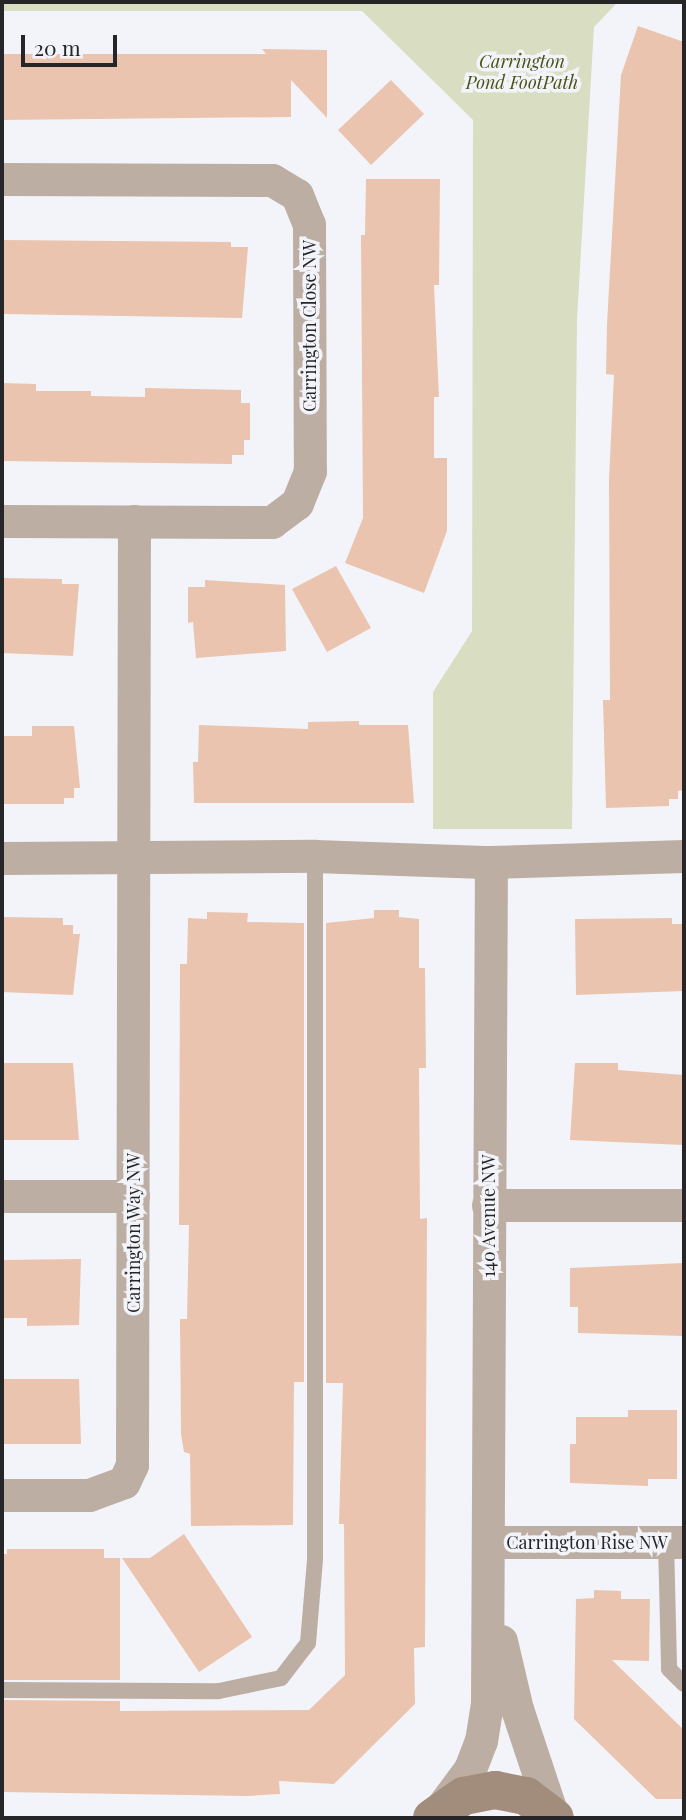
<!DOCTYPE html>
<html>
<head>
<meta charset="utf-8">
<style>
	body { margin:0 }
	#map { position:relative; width:686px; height:1820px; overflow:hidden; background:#f3f4fa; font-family:"Playfair Display",serif }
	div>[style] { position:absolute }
	.green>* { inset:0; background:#d9dec3 }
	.building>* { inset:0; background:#eac4ae }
	.lane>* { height:16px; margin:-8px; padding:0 8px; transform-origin:8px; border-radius:8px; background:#bdaea3 }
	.street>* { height:33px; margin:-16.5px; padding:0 16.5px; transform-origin:16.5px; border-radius:16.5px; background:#bdaea3 }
	.secondary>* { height:38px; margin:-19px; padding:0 19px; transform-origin:19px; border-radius:19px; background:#a28c7c }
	span { translate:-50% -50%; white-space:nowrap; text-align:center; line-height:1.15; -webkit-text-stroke:7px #f3f4fa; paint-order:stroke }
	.park-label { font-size:18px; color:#4b5216; font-style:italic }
	.street-label { font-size:18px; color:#262628 }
	.frame { position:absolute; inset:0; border:4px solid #262628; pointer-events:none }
	.scale { position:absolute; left:21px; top:35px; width:96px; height:32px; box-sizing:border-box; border:4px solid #262628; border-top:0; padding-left:9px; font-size:21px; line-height:24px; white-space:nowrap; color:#262628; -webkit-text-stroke:5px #f3f4fa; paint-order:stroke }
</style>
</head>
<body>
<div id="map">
	<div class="green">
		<div style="clip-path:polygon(2px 2px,618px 2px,594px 27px,577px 320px,572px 829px,433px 829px,433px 692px,472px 631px,473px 120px,362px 11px,2px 11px)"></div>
	</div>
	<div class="building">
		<div style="clip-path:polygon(638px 26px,684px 42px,684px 790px,678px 791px,678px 799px,669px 799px,669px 806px,606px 808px,603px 700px,610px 700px,609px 479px,614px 375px,606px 374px,607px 324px,621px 75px)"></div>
		<div style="clip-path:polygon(262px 49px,327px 50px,327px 118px,291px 80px,291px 117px,2px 120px,2px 54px,266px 54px)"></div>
		<div style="clip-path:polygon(391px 80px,424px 114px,371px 165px,338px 130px)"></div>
		<div style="clip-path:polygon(366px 179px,440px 179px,439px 285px,434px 285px,439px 397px,434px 397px,434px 458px,447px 458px,447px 531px,424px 593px,345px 563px,363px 518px,361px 235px,365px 235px)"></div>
		<div style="clip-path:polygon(2px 240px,231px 242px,231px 247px,248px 247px,242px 318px,2px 314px)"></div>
		<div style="clip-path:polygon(2px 383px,36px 384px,36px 391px,91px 391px,91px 396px,145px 397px,145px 388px,241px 390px,241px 403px,250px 403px,250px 440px,244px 440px,244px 455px,232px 455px,232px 464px,2px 461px)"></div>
		<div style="clip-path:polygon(336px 566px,371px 628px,327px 652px,292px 589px)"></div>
		<div style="clip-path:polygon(2px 578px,62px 579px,62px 584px,79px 584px,73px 656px,2px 653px)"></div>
		<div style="clip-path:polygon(205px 580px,285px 585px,286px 651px,196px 658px,193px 622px,188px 623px,188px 587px,205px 587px)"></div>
		<div style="clip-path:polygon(359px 721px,359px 725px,408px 725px,414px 803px,194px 803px,193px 762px,198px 762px,199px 725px,308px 729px,308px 722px)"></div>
		<div style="clip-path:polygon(32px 726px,74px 726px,80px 788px,74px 788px,74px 798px,64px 798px,64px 804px,2px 804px,2px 736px,32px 736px)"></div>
		<div style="clip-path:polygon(374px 910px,399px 910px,399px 917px,419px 919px,419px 968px,425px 968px,426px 1068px,419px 1068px,420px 1219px,427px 1218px,425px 1647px,414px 1648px,415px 1704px,334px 1784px,279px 1781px,280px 1794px,247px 1796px,2px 1792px,2px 1700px,120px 1701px,120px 1711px,309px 1710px,345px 1675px,344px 1524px,339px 1524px,343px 1383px,326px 1383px,326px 923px,374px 918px)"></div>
		<div style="clip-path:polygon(207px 912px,248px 913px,247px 922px,304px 923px,304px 1382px,294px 1382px,293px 1525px,191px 1526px,190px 1454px,184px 1452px,181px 1434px,180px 1319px,187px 1319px,189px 1225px,179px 1225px,180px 964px,187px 964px,188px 918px,207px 919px)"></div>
		<div style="clip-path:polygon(2px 917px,63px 918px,63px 925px,73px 925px,73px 934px,80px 934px,73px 995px,2px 992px)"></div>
		<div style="clip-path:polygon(672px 918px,672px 924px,684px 924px,684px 991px,576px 995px,575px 919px)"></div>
		<div style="clip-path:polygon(2px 1063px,73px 1063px,79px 1140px,2px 1140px)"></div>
		<div style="clip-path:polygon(575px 1063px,618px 1063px,618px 1070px,684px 1075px,684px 1145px,570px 1140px)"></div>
		<div style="clip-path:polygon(81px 1259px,79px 1325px,27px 1326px,27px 1318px,2px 1318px,2px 1260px)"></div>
		<div style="clip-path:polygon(684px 1263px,684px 1336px,578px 1333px,578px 1307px,570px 1307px,570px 1268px)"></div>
		<div style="clip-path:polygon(2px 1379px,79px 1379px,81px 1444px,2px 1444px)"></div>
		<div style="clip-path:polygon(628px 1410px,677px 1410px,677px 1479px,648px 1479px,648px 1486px,570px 1483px,570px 1444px,576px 1444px,576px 1417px,628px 1417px)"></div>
		<div style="clip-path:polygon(184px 1534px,252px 1637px,199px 1672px,122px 1558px,150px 1558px)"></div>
		<div style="clip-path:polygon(7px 1549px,104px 1549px,104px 1558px,120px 1558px,120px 1680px,2px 1680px,2px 1554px,7px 1554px)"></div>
		<div style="clip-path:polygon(594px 1590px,621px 1591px,621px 1599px,650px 1599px,649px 1661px,612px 1660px,684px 1730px,684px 1799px,656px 1799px,574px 1719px,576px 1599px,594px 1598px)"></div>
	</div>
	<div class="lane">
		<div style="left:666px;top:1542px;width:127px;rotate:88.6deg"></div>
		<div style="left:669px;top:1669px;width:21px;rotate:45deg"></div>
		<div style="left:2px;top:1690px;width:217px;rotate:0.3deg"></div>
		<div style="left:219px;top:1691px;width:63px;rotate:-11.8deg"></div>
		<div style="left:281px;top:1678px;width:44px;rotate:-52.4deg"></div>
		<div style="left:308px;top:1643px;width:84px;rotate:-85.2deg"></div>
		<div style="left:315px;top:1559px;width:703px;rotate:-90deg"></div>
	</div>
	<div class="street">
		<div style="left:2px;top:179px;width:270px;rotate:0.2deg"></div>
		<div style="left:272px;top:180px;width:29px;rotate:31deg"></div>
		<div style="left:297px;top:195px;width:31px;rotate:68deg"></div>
		<div style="left:309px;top:224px;width:247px;rotate:89.8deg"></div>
		<div style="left:310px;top:471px;width:35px;rotate:112deg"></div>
		<div style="left:297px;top:503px;width:31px;rotate:143deg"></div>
		<div style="left:272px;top:522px;width:270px;rotate:-179.8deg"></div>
		<div style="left:2px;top:858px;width:313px;rotate:-0.4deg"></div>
		<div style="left:315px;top:856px;width:176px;rotate:2deg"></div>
		<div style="left:491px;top:862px;width:193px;rotate:-1.8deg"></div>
		<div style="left:2px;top:1196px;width:131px"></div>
		<div style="left:488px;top:1205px;width:196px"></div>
		<div style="left:2px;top:1495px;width:87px"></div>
		<div style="left:89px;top:1495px;width:37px;rotate:-20deg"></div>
		<div style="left:124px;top:1482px;width:19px;rotate:-65deg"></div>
		<div style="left:132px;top:1465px;width:944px;rotate:-89.88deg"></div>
		<div style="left:489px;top:1542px;width:195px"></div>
		<div style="left:501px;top:1641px;width:70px;rotate:76.8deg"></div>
		<div style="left:517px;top:1709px;width:111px;rotate:71.6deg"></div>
		<div style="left:438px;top:1812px;width:54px;rotate:-53.3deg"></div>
		<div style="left:470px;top:1769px;width:30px;rotate:-69deg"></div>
		<div style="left:481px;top:1741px;width:38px;rotate:-81deg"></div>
		<div style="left:487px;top:1703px;width:841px;rotate:-89.73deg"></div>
	</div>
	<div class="secondary">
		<div style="left:432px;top:1818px;width:39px;rotate:-35deg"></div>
		<div style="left:464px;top:1796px;width:32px;rotate:-11deg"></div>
		<div style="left:495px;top:1790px;width:32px;rotate:11deg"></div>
		<div style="left:526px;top:1796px;width:36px;rotate:37deg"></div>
	</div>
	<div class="park-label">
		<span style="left:522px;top:72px">Carrington<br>Pond FootPath</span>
	</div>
	<div class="street-label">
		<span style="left:309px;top:326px;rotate:-90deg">Carrington Close NW</span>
		<span style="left:488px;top:1216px;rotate:-90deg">140 Avenue NW</span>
		<span style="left:133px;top:1233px;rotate:-90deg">Carrington Way NW</span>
		<span style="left:587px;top:1542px">Carrington Rise NW</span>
	</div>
	<div class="frame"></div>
	<div class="scale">20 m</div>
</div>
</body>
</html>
